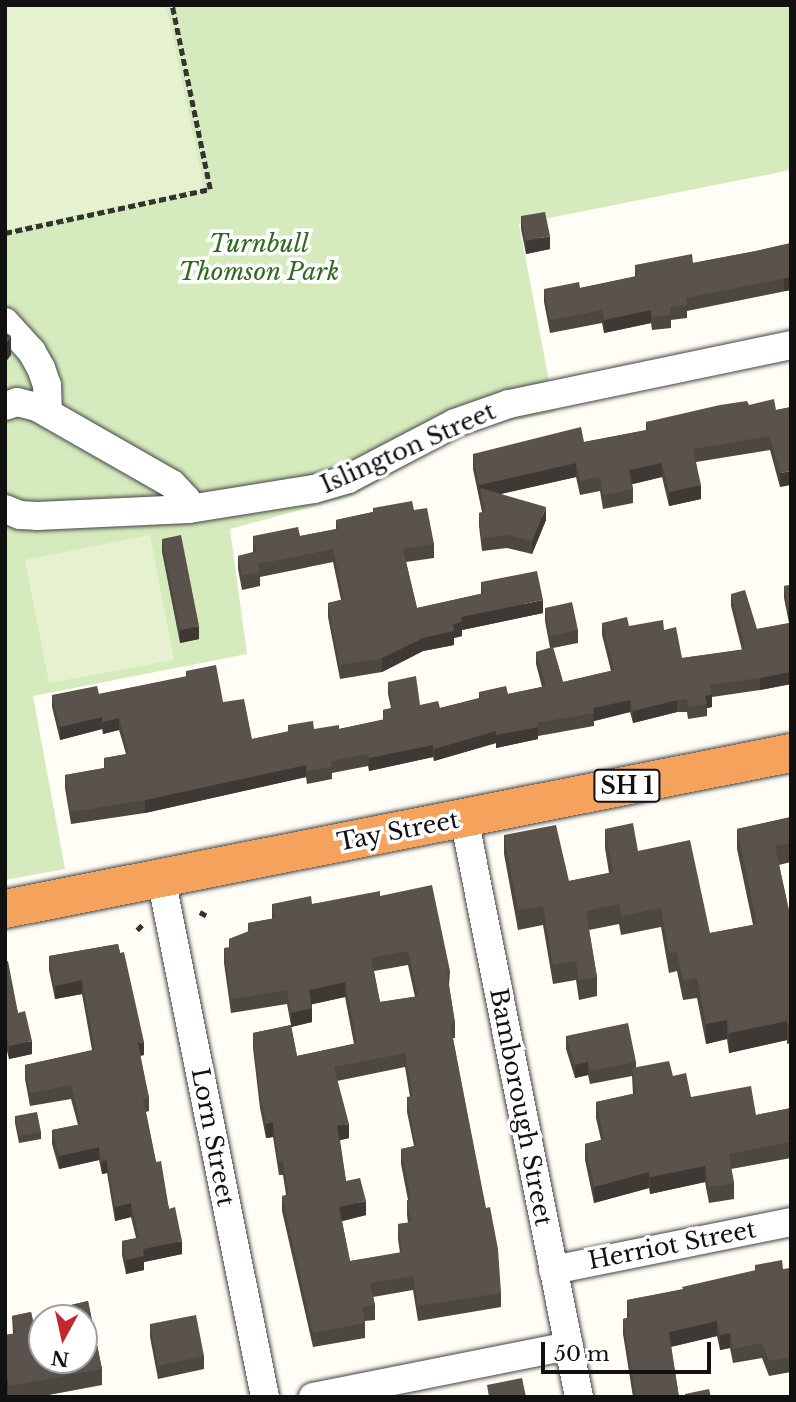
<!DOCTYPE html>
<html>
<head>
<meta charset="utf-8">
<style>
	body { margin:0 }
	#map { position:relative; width:796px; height:1402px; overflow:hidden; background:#fffdf5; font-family:"Libre Baskerville",serif }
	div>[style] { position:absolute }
	.green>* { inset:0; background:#d5ebbd }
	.pitch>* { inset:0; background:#e6f2cf }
	.path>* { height:4.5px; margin-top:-2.25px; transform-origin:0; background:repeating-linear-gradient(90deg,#333 0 7px,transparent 0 10.5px) }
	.roads { filter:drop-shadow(0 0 2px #444) drop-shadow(0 0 2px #444) }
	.minor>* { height:28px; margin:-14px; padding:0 14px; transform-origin:14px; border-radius:14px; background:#fff }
	.highway>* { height:38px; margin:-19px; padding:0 19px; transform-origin:19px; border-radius:19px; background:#f5a25d }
	.wall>* { inset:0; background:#4d4742 }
	.shaded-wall>* { inset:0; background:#3f3936 }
	.building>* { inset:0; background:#5a524d }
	span { translate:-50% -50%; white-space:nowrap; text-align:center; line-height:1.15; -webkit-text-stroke:7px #fff; paint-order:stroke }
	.shield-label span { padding:2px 5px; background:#fff; border:2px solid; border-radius:5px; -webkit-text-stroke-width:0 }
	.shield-label { font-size:23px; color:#111; font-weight:700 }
	.park-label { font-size:24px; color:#2f6b1f; font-style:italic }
	.street-label { font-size:24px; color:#111 }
	.frame { position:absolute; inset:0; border:7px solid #111; pointer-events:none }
	.north { position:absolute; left:28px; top:1304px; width:70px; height:70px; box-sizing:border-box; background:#fff; border:2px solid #a0a0a0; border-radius:50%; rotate:188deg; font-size:19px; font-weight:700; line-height:28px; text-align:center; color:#111 }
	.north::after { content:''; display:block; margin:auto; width:24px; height:32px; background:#c4262e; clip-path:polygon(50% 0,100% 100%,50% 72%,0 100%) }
	.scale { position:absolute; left:541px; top:1342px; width:170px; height:32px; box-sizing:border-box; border:4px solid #111; border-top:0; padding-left:9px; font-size:21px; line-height:24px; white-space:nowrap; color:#111; -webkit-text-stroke:5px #fff; paint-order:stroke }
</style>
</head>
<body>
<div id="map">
	<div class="green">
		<div style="clip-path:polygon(5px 5px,791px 5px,791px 170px,519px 224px,555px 412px,471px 429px,352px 496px,230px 529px,247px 654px,33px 696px,65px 869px,5px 880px)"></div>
	</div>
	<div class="pitch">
		<div style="clip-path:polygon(5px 5px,166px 5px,204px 188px,5px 230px)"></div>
		<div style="clip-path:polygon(150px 535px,174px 660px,49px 683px,25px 560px)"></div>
	</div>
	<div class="path">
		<div style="left:5px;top:233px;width:210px;rotate:-12.1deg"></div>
		<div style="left:210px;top:189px;width:188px;rotate:-101.7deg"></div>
		<div style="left:200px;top:912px;width:10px;rotate:29deg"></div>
		<div style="left:137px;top:930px;width:8px;rotate:-45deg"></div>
	</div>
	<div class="roads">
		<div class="minor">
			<div style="left:5px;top:322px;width:40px;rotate:48deg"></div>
			<div style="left:32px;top:352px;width:18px;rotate:61deg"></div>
			<div style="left:41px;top:368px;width:18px;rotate:71deg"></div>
			<div style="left:47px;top:385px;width:28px;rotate:88deg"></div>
			<div style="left:5px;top:406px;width:13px;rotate:-18deg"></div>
			<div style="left:17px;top:402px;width:21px;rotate:14deg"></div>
			<div style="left:37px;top:407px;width:155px;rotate:29.7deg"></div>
			<div style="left:172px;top:484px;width:21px;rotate:47deg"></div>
			<div style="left:186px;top:499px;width:10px;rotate:73deg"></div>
			<div style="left:5px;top:509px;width:16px;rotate:22deg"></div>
			<div style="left:20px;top:515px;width:17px;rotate:3deg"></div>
			<div style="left:37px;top:516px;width:152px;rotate:-2.6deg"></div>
			<div style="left:189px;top:509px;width:127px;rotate:-9.1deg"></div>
			<div style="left:314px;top:489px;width:35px;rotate:-16deg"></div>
			<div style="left:348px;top:479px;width:121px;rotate:-27.6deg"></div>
			<div style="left:455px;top:423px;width:57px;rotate:-19.4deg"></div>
			<div style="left:509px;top:404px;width:288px;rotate:-11.8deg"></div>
			<div style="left:464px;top:818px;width:590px;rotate:78.77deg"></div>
			<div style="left:161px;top:878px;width:529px;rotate:78.67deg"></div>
			<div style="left:553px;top:1270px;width:243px;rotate:-11.4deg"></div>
			<div style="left:313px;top:1397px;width:261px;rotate:-11.3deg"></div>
		</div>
		<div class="highway">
			<div style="left:5px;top:909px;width:801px;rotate:-11.23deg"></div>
		</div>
	</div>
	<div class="wall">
		<div style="clip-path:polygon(521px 216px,550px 249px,526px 254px,521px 229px)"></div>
		<div style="clip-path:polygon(791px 243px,791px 290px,687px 311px,687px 318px,671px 320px,671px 328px,652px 330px,651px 323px,604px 333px,602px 323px,550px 333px,544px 302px,544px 289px,580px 288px,635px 277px,635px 265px,693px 263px,756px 251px)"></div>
		<div style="clip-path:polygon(749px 405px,776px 410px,791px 407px,780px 487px,770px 450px,696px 462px,701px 499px,669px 506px,662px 477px,632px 484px,633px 489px,633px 503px,603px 509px,600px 491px,580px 495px,576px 477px,501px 494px,546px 520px,532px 554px,507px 548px,482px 551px,479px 526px,479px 513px,482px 512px,473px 469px,473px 454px,584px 442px,646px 430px,646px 422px)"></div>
		<div style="clip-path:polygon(373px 508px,414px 510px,434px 544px,434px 558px,406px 562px,417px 608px,481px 594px,481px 582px,543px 613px,462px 630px,462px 636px,454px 638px,454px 645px,423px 651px,382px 672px,340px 679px,328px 617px,328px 603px,341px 600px,333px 562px,260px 577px,260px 586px,242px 590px,238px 569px,238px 556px,253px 552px,253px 536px,300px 536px,336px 529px,336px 520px,373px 512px)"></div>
		<div style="clip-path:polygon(162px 539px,199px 639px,180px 643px,162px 552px)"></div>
		<div style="clip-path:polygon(791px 585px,791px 684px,760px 690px,712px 697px,712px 707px,707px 708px,707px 716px,688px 719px,687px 712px,677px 712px,633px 723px,630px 712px,594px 721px,594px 726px,538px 736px,538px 739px,496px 748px,496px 743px,434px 761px,433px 757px,369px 771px,368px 766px,332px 773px,332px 779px,307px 784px,306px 777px,145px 813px,71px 824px,65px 788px,65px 775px,104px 768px,104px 758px,126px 754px,119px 730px,103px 734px,102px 729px,60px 740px,52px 707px,52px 695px,99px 694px,186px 677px,186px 671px,223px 702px,252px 739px,288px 732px,288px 725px,314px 729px,339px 729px,383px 720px,383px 710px,391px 708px,388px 694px,388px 682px,420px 705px,440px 708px,479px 698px,479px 692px,508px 694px,542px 687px,536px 664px,536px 652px,550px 648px,545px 621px,545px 608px,578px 630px,578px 643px,553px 648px,563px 682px,611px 671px,602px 635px,602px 623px,664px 630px,682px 658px,742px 650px,731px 606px,731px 594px,757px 629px,789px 623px,784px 598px,784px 586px)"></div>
		<div style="clip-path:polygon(791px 817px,791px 862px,779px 865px,791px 920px,791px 1043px,787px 1044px,787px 1040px,729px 1053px,727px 1039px,706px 1044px,697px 998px,683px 1000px,677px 971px,669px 973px,661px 927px,621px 935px,619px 924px,589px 930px,597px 977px,597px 996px,579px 1000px,576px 980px,553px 984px,543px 925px,518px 930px,504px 854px,504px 835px,569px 881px,609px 873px,605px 848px,605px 829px,638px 851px,710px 933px,753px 925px,737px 849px,737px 829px)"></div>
		<div style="clip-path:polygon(evenodd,380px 896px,450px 971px,449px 986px,455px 1023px,455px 1038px,453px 1038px,501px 1293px,501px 1307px,418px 1321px,413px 1290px,373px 1297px,375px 1305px,375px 1320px,365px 1321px,365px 1338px,313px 1347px,282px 1211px,282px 1196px,286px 1195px,283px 1175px,279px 1175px,273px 1137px,266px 1138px,260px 1108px,253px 1048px,253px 1033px,291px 1025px,287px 1004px,231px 1013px,224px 963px,224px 948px,229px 948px,229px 939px,248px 932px,248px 923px,272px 919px,272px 904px,312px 904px,380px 896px,408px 965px,415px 997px,380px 1002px,374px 971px,408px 965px,380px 896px,345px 997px,354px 1044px,297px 1056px,291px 1027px,312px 1022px,312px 1004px,345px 997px,380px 896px,405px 1067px,410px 1097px,407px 1097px,407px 1112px,414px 1146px,401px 1149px,401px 1164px,408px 1200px,407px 1200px,407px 1215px,408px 1223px,398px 1224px,398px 1239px,400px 1253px,350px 1261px,342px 1221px,366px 1215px,346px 1181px,340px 1140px,349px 1138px,337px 1081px,405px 1067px)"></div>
		<div style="clip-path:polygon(118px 944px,144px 1055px,140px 1056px,149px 1098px,149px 1111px,146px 1112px,156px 1162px,182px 1254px,144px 1262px,144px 1270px,126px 1274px,122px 1255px,122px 1241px,136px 1238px,131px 1217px,115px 1221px,107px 1173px,102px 1174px,99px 1160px,59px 1169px,52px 1144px,52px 1130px,78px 1125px,71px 1099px,30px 1106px,25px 1079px,25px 1065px,92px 1050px,82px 994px,55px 999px,49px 970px,49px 956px)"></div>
		<div style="clip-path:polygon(5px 962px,18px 1013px,32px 1054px,9px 1059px,5px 1043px)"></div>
		<div style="clip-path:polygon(566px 1036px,636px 1062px,636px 1068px,673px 1076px,691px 1097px,756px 1115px,791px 1108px,791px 1158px,731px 1169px,734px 1183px,734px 1199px,709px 1203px,705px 1182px,650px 1194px,649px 1188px,594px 1203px,585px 1160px,585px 1144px,601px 1140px,596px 1118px,596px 1102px,633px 1094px,632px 1076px,590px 1084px,588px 1075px,575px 1078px,566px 1049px)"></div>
		<div style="clip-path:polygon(15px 1116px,41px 1132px,41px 1139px,19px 1143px,15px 1123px)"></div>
		<div style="clip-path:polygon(755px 1265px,783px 1269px,791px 1273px,791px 1372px,769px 1376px,762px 1358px,733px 1363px,730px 1348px,720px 1350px,717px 1336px,671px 1347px,679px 1397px,633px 1397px,623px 1334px,623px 1319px,627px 1318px,627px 1300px,682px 1290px,755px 1271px)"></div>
		<div style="clip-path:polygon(88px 1301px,102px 1369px,102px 1385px,38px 1397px,8px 1397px,8px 1395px,5px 1395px,5px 1335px,13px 1334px,12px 1316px,31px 1312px,39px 1347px,42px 1347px,42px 1360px,84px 1360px,84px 1318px,71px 1318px,71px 1305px)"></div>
		<div style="clip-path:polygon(150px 1324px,204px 1356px,204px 1369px,158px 1379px,150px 1337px)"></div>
	</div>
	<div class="shaded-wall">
		<div style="clip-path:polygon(550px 236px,550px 249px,526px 254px,526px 241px)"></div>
		<div style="clip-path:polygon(791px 277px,791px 290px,784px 291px,784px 278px)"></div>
		<div style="clip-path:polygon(651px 310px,651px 323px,604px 333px,604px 320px)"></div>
		<div style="clip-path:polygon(11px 336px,11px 355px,5px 363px,5px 344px)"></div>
		<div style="clip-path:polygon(576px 463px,576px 477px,482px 498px,480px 488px,479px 499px,479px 485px)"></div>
		<div style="clip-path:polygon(662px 463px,662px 477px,629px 485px,629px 470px)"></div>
		<div style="clip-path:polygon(791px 471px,791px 485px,780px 487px,780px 473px)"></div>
		<div style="clip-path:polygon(701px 485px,701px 499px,669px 506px,669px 492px)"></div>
		<div style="clip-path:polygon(546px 507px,546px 520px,532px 554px,532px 541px)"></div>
		<div style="clip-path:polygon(543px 600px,543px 613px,462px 630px,462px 636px,454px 638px,454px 645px,423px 651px,382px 672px,382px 658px,453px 624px,461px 617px)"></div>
		<div style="clip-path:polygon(199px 626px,199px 639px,180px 643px,180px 630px)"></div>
		<div style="clip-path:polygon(791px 672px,791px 684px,760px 690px,760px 678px)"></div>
		<div style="clip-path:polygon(712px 694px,712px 707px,707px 708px,705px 696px)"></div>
		<div style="clip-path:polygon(630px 700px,630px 712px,594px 721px,593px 708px)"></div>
		<div style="clip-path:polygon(677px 700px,677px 712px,633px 723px,633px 711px)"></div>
		<div style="clip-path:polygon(102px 717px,102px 729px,60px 740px,60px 727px)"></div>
		<div style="clip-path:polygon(119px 718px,119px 730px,103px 734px,103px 722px)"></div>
		<div style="clip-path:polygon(538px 727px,538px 739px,496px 748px,496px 735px)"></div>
		<div style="clip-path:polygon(496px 731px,496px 743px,434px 761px,434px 749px)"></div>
		<div style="clip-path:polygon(433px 745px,433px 757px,369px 771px,369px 758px)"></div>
		<div style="clip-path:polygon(306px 765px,306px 777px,145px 813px,145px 800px)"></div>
		<div style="clip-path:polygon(82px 980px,82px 994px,55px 999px,55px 986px)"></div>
		<div style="clip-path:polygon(345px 982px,345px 997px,309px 1005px,309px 990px)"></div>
		<div style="clip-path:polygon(312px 1008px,312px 1022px,291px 1027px,291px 1013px)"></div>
		<div style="clip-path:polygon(727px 1020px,727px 1039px,706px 1044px,706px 1024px)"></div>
		<div style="clip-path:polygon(787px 1021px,787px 1040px,729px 1053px,729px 1033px)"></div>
		<div style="clip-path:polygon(32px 1041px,32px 1054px,9px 1059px,9px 1046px)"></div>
		<div style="clip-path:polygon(144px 1042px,144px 1055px,138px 1056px,138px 1043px)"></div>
		<div style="clip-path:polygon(588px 1062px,588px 1075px,575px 1078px,575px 1065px)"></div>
		<div style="clip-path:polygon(273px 1122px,273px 1137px,266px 1138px,266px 1124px)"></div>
		<div style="clip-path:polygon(349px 1124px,349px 1138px,337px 1141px,337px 1126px)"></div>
		<div style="clip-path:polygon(99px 1147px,99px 1160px,59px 1169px,59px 1156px)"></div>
		<div style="clip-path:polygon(107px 1160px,107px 1173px,102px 1174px,102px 1161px)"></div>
		<div style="clip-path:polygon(705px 1166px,705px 1182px,650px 1194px,650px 1177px)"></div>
		<div style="clip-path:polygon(649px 1172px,649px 1188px,594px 1203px,594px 1187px)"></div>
		<div style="clip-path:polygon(366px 1201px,366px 1215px,339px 1222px,339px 1207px)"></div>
		<div style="clip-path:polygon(131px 1203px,131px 1217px,115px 1221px,115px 1207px)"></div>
		<div style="clip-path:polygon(182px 1241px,182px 1254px,144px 1262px,144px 1270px,126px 1274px,126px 1260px,143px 1249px)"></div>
		<div style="clip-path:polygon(717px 1321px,717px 1336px,669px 1347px,669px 1332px)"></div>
		<div style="clip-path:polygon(730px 1333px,730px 1348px,720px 1350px,720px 1335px)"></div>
		<div style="clip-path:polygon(8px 1379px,8px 1395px,5px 1395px,5px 1380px)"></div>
	</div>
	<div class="building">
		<div style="clip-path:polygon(545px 212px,550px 236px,526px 241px,521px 216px)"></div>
		<div style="clip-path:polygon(791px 243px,791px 277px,686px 298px,687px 305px,670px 307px,671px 315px,652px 317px,651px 310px,604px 320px,602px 310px,550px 320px,544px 289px,579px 282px,580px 288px,636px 276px,635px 265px,692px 254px,693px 263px,756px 251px)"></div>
		<div style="clip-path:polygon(5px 332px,11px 336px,5px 344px)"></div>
		<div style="clip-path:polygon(774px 399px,776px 410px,791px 407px,791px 471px,780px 473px,770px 436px,693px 449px,701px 485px,669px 492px,662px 463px,629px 470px,633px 489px,603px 495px,600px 477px,580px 481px,576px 463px,479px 485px,473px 454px,581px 427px,584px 442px,648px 430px,646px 422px,720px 405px,747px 401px,749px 405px)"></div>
		<div style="clip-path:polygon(480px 488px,546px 507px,532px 541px,507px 535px,482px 538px,479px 513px,485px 512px)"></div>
		<div style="clip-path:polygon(412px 501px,414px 510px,427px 508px,434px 544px,403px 549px,417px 608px,484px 593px,481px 582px,537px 571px,543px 600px,461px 617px,462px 622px,453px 624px,454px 631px,423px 638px,382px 658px,340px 665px,328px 603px,344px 599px,333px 549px,258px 564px,260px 572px,242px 576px,238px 556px,256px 552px,253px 536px,298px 527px,300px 536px,338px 529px,336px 520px,373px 512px,373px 508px)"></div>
		<div style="clip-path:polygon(181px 535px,199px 626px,180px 630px,162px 539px)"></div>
		<div style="clip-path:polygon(791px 585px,791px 621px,784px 586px)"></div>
		<div style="clip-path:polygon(745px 590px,757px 629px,791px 623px,791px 672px,760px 678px,710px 685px,712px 694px,705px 696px,707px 704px,688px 707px,687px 699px,677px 700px,633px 711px,630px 700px,593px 708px,594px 713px,537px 723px,538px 727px,496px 735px,496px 731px,434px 749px,433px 745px,369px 758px,368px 754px,331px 761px,332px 767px,307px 771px,306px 765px,145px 800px,71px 812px,65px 775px,105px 768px,104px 758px,129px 754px,119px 718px,103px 722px,102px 717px,60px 727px,52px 695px,97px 686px,99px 694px,187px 676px,186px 671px,216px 665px,223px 702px,244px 699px,252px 739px,289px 731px,288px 725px,313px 721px,314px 729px,339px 725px,339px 729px,385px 719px,383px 710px,393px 708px,388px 682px,416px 676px,420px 705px,438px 701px,440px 708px,481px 698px,479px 692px,506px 686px,508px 694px,546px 686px,536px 652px,553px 647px,563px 682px,614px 670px,602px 623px,627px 617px,629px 626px,663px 620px,664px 630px,676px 627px,682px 658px,745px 649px,731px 594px)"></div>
		<div style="clip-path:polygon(572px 602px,578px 630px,550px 636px,545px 608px)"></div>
		<div style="clip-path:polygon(791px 817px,791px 843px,775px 846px,791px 920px,791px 1024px,787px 1024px,787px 1021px,729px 1033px,727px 1020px,706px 1024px,697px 978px,683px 981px,677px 952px,669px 953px,661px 908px,621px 916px,619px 904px,586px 911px,597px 977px,579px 980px,576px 961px,553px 965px,543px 906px,518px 910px,504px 835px,556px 825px,569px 881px,613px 872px,605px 829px,633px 823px,638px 851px,690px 840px,710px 933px,757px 924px,737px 829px)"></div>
		<div style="clip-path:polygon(evenodd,432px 885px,450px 971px,447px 972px,455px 1023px,450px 1024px,486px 1208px,490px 1207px,498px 1249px,501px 1293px,418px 1306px,413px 1276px,370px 1283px,375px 1305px,362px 1307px,365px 1323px,313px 1333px,282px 1196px,289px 1195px,283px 1161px,279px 1161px,273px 1122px,266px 1124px,260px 1094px,253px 1033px,291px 1025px,297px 1056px,357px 1043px,345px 982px,309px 990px,312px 1008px,291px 1013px,287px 990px,231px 999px,224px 948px,230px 947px,229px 939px,249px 931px,248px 923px,275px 918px,272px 904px,311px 896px,312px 904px,380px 891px,380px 896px,432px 885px,408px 951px,418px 996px,380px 1002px,371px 958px,408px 951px,432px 885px,405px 1053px,413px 1096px,407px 1097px,416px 1146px,401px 1149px,411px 1200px,407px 1200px,411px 1222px,398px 1224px,402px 1252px,350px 1261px,339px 1207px,366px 1201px,360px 1178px,346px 1181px,337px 1126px,349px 1124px,334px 1067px,405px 1053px)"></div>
		<div style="clip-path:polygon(118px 944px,120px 953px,124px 952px,144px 1042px,138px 1043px,149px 1098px,143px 1099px,156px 1162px,161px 1161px,169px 1209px,175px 1207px,182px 1241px,143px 1249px,144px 1256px,126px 1260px,122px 1241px,139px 1238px,131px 1203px,115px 1207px,107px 1160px,102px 1161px,99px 1147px,59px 1156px,52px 1130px,81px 1124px,71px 1085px,30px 1093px,25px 1065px,95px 1050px,82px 980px,55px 986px,49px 956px)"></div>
		<div style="clip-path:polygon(8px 961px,18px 1013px,25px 1011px,32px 1041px,9px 1046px,5px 1030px,5px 962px)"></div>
		<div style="clip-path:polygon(628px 1023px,636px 1062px,590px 1071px,588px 1062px,575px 1065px,566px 1036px)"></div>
		<div style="clip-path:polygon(669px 1061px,673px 1076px,686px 1073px,691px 1097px,751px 1086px,756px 1115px,791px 1108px,791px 1142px,729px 1154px,734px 1183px,709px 1187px,705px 1166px,650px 1177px,649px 1172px,594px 1187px,585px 1144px,604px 1139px,596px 1102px,636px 1093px,632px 1068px)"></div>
		<div style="clip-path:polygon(37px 1112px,41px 1132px,19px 1136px,15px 1116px)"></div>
		<div style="clip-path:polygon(782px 1260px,783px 1269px,790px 1268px,791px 1273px,791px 1357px,769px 1361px,762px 1343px,733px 1349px,730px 1333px,720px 1335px,717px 1321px,669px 1332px,679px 1397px,636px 1397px,623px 1319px,630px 1317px,627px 1300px,683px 1289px,682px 1287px,756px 1270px,755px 1265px)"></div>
		<div style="clip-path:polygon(88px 1301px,102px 1369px,9px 1386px,8px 1379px,5px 1380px,5px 1335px,16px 1333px,12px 1316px,31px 1312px,39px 1347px,42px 1347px,42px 1360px,84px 1360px,84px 1318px,73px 1318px,71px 1305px)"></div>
		<div style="clip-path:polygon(196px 1315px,204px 1356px,158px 1366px,150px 1324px)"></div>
		<div style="clip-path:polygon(522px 1378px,526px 1397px,489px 1397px,487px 1385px)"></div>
		<div style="clip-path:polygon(709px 1389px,711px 1397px,685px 1397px,685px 1394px)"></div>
	</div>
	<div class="shield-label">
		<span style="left:627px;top:786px">SH 1</span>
	</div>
	<div class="park-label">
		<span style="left:259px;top:258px">Turnbull<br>Thomson Park</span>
	</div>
	<div class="street-label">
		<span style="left:408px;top:448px;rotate:-24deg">Islington Street</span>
		<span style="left:398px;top:831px;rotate:-11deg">Tay Street</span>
		<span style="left:521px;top:1107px;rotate:79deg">Bamborough Street</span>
		<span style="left:213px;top:1137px;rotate:79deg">Lorn Street</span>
		<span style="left:672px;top:1245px;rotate:-11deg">Herriot Street</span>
	</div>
	<div class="frame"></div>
	<div class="north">N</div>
	<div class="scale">50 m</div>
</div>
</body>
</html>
